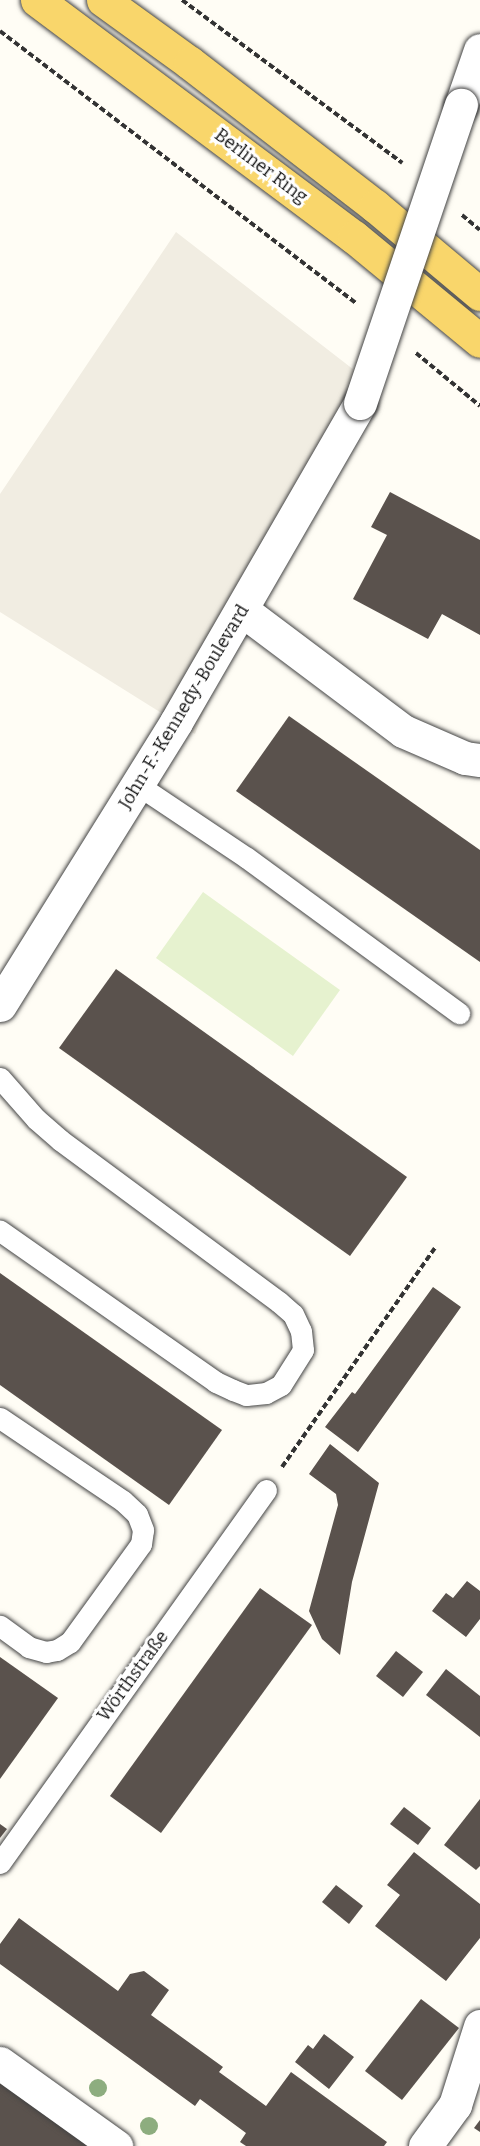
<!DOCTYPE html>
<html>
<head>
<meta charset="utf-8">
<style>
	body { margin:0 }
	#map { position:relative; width:480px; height:2146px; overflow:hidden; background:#fffdf5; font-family:Bitter,serif }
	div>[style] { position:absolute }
	.pitch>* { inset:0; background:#e6f2cf }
	.plaza>* { inset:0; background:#f1ede2 }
	.building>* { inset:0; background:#5a524d }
	.path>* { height:4px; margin-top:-2px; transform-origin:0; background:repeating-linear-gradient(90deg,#333 0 6px,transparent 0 9px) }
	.roads { filter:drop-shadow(0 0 2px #444) drop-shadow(0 0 2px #444) }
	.lane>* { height:21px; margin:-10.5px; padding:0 10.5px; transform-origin:10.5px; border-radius:10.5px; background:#fff }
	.street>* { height:33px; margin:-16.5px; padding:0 16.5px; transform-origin:16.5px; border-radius:16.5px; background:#fff }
	.primary>* { height:33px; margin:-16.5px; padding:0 16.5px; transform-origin:16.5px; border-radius:16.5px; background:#f9d66b }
	.bridges { filter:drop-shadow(0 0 2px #444) drop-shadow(0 0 2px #444) }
	.street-bridge>* { height:33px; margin:-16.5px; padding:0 16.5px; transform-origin:16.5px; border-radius:16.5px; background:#fff }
	.trees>* { width:18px; height:18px; margin:-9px; border-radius:50%; background:#8dad7f }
	span { translate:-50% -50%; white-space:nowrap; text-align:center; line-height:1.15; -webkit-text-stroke:6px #fff; paint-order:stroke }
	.street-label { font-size:18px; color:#111 }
</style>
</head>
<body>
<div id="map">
	<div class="pitch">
		<div style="clip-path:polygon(203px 892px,340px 990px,293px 1056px,156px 958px)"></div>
	</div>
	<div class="plaza">
		<div style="clip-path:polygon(176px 232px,367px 380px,242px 610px,195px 734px,0 612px,0 494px)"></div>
	</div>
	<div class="building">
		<div style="clip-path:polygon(390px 492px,480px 540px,480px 635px,442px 614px,428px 639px,353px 599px,387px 535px,371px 527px)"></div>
		<div style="clip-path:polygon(289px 716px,480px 850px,480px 962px,236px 791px)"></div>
		<div style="clip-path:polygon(116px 969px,407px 1177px,350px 1256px,59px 1048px)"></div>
		<div style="clip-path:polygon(0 1273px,222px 1430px,169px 1505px,0 1385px)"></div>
		<div style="clip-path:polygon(433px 1287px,461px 1307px,358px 1452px,325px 1427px,352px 1392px,355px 1394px)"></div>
		<div style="clip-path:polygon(330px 1444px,379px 1483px,352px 1582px,340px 1655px,322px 1639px,309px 1611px,338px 1505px,336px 1494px,309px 1474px)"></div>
		<div style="clip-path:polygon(467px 1581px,480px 1591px,480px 1619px,466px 1637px,432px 1611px,446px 1593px,453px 1598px)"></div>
		<div style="clip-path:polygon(260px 1588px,312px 1625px,161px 1833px,110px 1796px)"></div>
		<div style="clip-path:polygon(396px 1651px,423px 1672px,403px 1697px,376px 1676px)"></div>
		<div style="clip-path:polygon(0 1657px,58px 1698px,0 1779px)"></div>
		<div style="clip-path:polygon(446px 1669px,480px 1696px,480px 1737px,426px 1695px)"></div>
		<div style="clip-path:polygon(480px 1799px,480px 1866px,476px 1870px,444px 1845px)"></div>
		<div style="clip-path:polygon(404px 1807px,431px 1828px,418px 1845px,390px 1824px)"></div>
		<div style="clip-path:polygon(0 1824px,7px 1829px,0 1838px)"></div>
		<div style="clip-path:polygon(414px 1852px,480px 1904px,480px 1938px,446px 1981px,375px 1926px,400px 1895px,387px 1885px)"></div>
		<div style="clip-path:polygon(336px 1885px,363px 1906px,349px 1924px,322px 1902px)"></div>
		<div style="clip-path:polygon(19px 1918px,118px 1991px,130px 1974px,144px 1971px,169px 1990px,151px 2015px,223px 2067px,219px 2072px,266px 2106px,291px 2072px,387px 2142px,384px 2146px,246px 2146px,240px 2142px,246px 2133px,200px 2099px,195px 2106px,0 1964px,0 1944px)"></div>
		<div style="clip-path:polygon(421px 1999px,459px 2028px,402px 2100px,365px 2071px)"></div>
		<div style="clip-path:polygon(324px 2034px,354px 2057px,329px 2089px,295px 2062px,308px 2045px,313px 2049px)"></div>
		<div style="clip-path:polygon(0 2083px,88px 2146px,0 2146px)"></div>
		<div style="clip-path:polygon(480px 2120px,480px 2132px,474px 2128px)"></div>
	</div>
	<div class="path">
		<div style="left:182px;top:0;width:274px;rotate:36.5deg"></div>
		<div style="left:0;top:31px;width:449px;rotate:37.4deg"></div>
		<div style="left:462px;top:215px;width:23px;rotate:40deg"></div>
		<div style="left:416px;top:353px;width:83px;rotate:39.6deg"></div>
		<div style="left:282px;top:1467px;width:267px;rotate:-55.1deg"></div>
	</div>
	<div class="roads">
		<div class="lane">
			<div style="left:138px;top:785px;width:131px;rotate:33.8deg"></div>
			<div style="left:247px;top:858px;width:263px;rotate:36.2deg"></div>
			<div style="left:0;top:1078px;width:55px;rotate:48.7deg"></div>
			<div style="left:36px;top:1119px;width:32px;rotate:41deg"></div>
			<div style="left:60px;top:1140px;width:272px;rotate:36.5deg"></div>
			<div style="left:279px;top:1302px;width:18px;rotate:41deg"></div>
			<div style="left:293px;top:1314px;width:19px;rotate:65deg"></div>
			<div style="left:301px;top:1331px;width:19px;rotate:84deg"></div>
			<div style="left:303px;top:1350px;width:41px;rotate:122.2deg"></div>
			<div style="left:281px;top:1385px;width:17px;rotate:152deg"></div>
			<div style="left:266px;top:1393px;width:20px;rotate:174deg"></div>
			<div style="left:246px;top:1395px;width:14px;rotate:-159deg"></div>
			<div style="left:233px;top:1390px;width:19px;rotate:-155deg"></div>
			<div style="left:216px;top:1382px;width:264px;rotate:-145deg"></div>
			<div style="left:0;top:1418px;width:148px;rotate:34deg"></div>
			<div style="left:123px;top:1501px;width:19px;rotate:43deg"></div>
			<div style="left:137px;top:1514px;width:17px;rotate:69deg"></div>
			<div style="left:143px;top:1530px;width:14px;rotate:98deg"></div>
			<div style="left:141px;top:1544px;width:121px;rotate:125.9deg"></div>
			<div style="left:70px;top:1642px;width:15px;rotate:148deg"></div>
			<div style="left:57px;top:1650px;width:11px;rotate:170deg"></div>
			<div style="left:46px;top:1652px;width:18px;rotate:-164deg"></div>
			<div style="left:29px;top:1647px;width:36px;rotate:-144deg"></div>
			<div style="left:0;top:1863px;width:458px;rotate:-54.5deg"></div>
		</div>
		<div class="street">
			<div style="left:461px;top:105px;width:58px;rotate:-70.9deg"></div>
			<div style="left:242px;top:610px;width:201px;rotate:36.9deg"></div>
			<div style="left:403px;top:731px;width:68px;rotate:23.5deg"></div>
			<div style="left:465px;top:758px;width:15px;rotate:8deg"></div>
			<div style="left:0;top:1005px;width:333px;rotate:-58.1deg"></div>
			<div style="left:176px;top:722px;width:368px;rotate:-60deg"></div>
			<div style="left:0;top:2063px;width:143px;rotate:35.6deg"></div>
			<div style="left:425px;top:2146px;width:51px;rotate:-53.8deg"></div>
			<div style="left:455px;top:2105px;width:83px;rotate:-72.4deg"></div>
		</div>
		<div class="primary">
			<div style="left:37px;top:0;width:396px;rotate:36.8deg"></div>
			<div style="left:354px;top:237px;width:163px;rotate:39.5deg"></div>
			<div style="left:103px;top:0;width:107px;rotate:35.9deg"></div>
			<div style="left:190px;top:63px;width:234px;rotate:37.7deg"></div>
			<div style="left:375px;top:206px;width:137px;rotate:40deg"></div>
		</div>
	</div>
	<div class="bridges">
		<div class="street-bridge">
			<div style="left:360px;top:403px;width:315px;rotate:-71.3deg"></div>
		</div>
	</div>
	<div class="trees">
		<div style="left:98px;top:2088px"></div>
		<div style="left:149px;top:2126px"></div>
	</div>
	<div class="street-label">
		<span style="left:261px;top:166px;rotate:37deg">Berliner Ring</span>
		<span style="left:184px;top:707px;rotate:-59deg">John-F.-Kennedy-Boulevard</span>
		<span style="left:133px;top:1676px;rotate:-54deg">Wörthstraße</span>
	</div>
</div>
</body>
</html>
